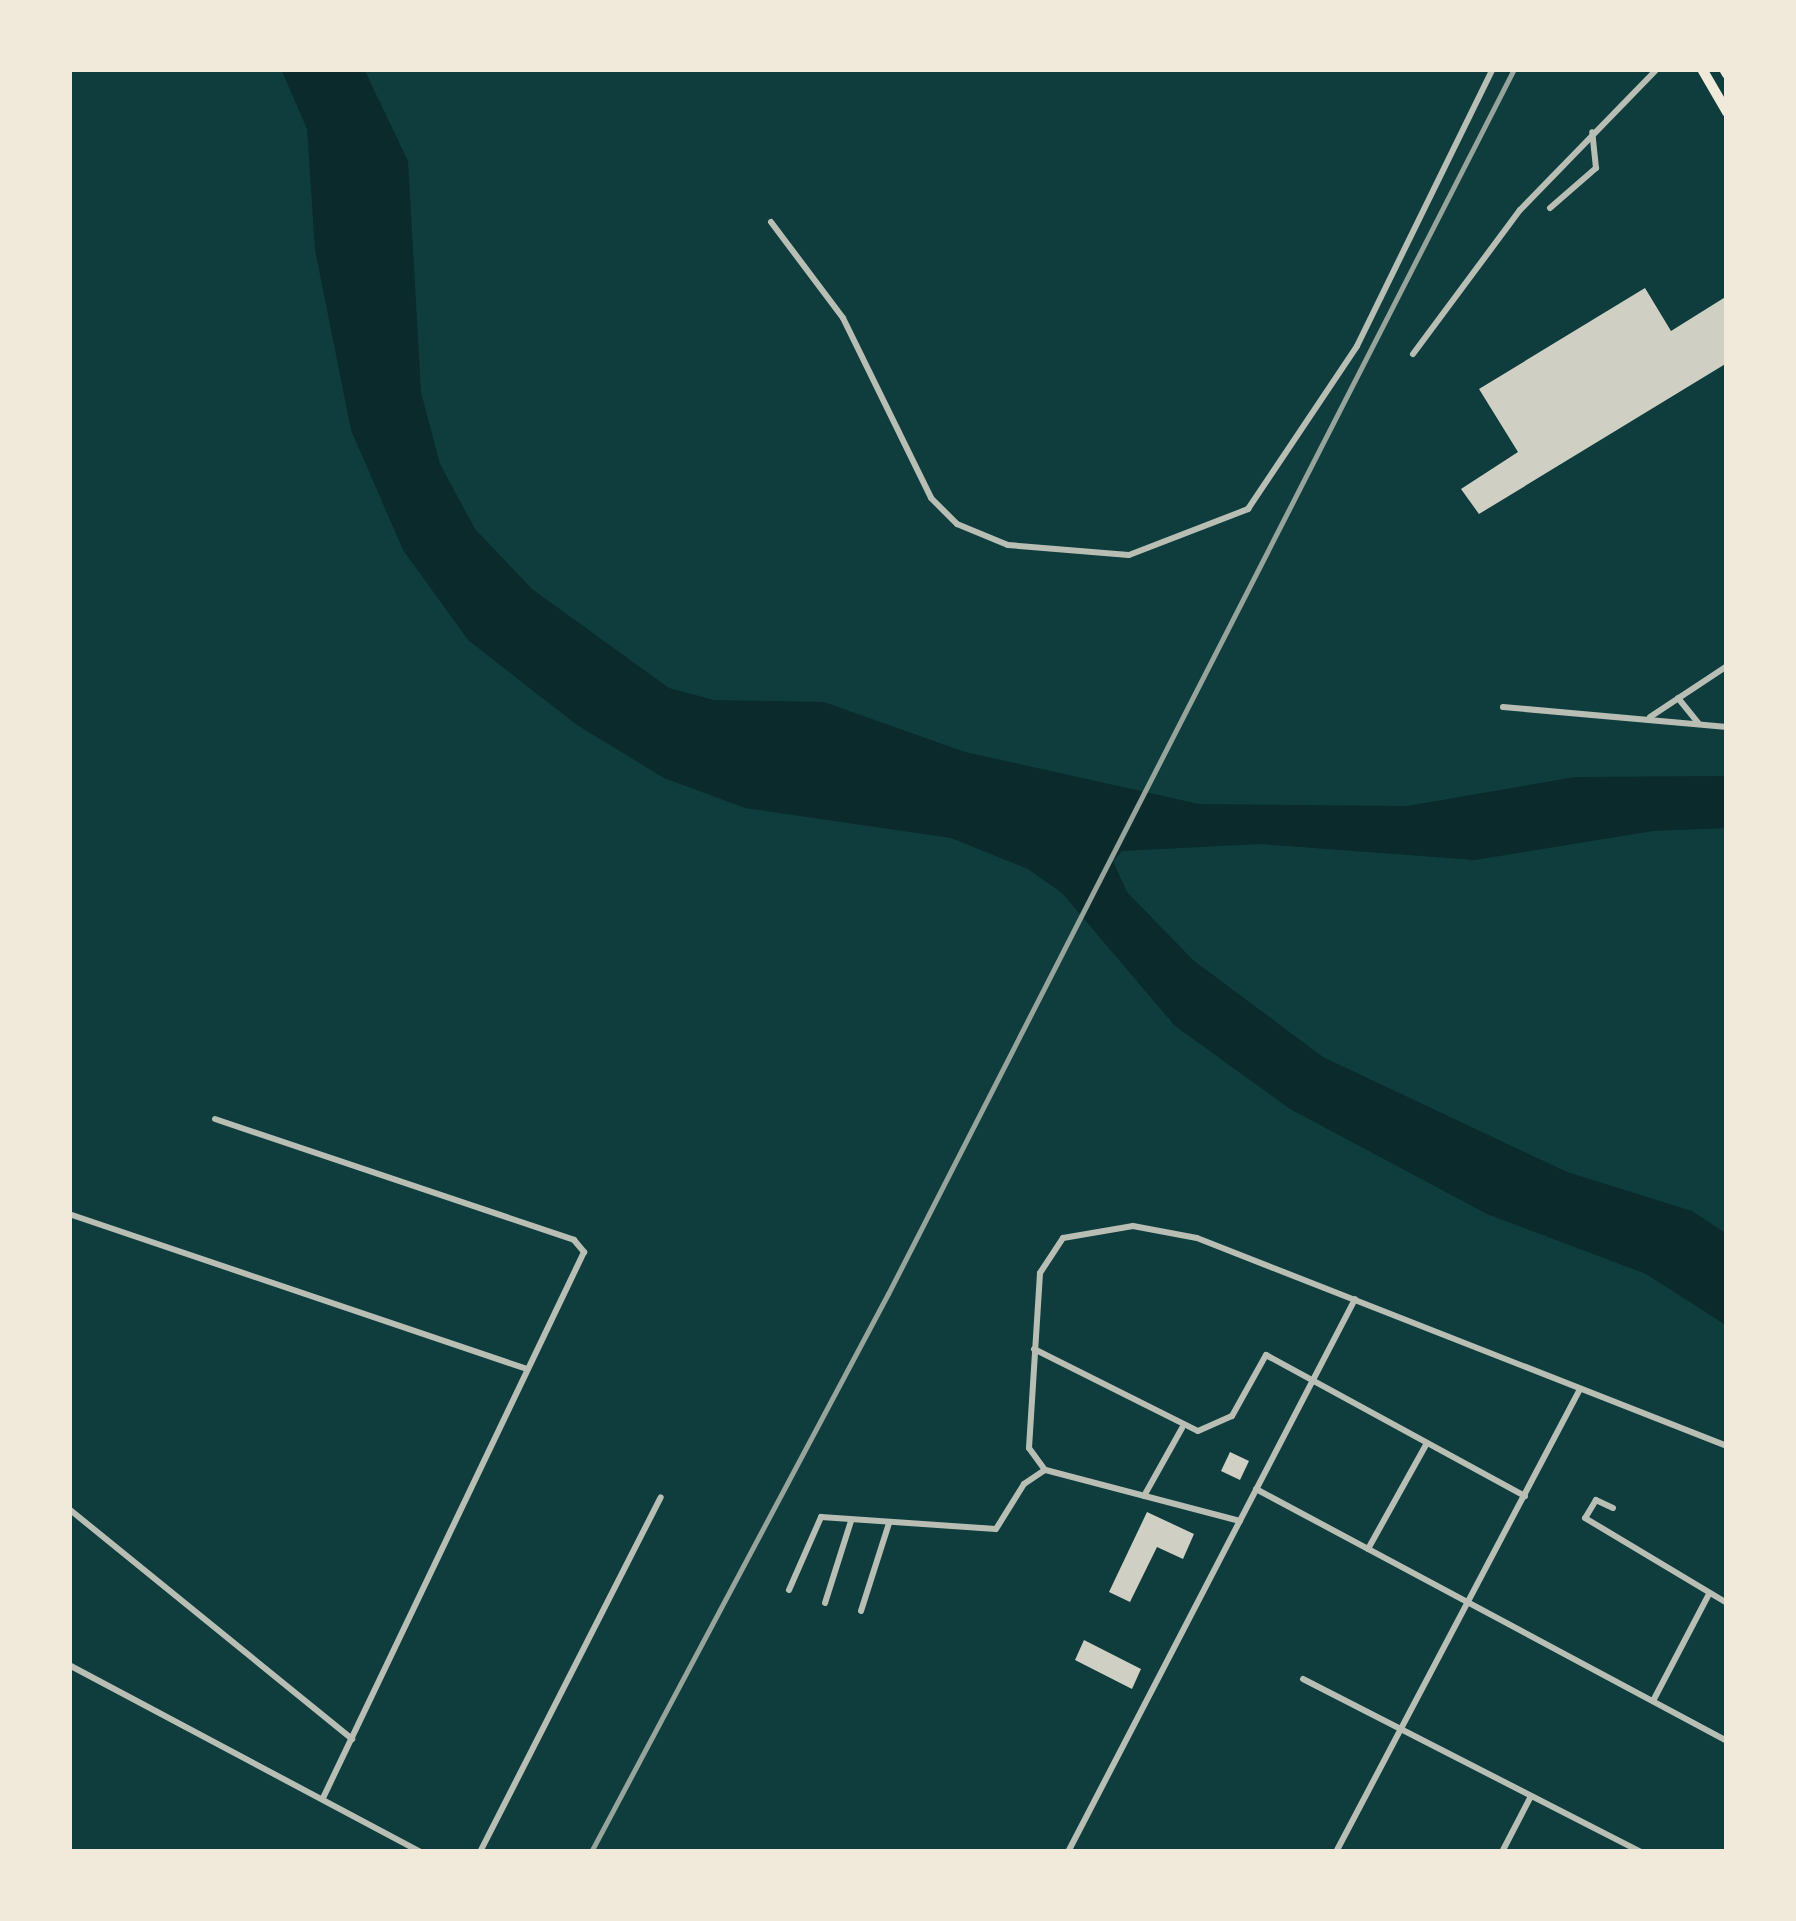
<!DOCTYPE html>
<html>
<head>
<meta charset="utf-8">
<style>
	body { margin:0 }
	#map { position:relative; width:1796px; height:1921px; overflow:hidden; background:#0f3d3e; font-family:"Golos Text",sans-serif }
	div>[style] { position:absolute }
	.water>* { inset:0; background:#0a2a2b }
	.building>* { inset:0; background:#cfcfc3 }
	.minor>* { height:6px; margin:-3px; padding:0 3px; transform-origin:3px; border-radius:3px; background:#b8beb3 }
	.primary>* { height:10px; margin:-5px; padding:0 5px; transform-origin:5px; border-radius:5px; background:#f1e9da }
	.rail>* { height:4.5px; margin:-2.25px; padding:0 2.25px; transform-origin:2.25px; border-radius:2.25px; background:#97a49c }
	span { translate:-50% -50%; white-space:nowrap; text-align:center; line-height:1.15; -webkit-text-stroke:9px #f1e9da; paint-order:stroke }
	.frame { position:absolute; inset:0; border:72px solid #f1e9da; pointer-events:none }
</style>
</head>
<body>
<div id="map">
	<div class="water">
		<div style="clip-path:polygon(281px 69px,364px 69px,408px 161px,421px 392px,440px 464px,475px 529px,532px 589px,669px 688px,714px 700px,824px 702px,965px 752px,1199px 804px,1407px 806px,1575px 777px,1727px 776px,1727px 828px,1653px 831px,1475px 860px,1260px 844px,1122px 851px,1113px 861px,1127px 892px,1193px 960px,1323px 1057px,1567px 1172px,1692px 1211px,1727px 1234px,1727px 1326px,1646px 1274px,1487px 1214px,1290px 1109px,1175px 1026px,1062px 893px,1028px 869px,951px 838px,745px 808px,664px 778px,577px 725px,468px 640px,403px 550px,351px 430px,315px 250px,307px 129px)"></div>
	</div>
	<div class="building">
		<div style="clip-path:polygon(1645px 288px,1671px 331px,1727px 296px,1727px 363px,1479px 514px,1461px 489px,1518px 452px,1479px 389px)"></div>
		<div style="clip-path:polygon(1230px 1452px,1249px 1461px,1240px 1480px,1221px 1471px)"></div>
		<div style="clip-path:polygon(1147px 1512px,1194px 1534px,1183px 1559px,1157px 1547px,1130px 1602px,1109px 1592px)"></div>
		<div style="clip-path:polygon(1084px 1640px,1141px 1669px,1132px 1689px,1075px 1660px)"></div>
	</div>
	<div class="minor">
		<div style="left:1550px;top:208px;width:61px;rotate:-41deg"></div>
		<div style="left:1596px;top:168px;width:36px;rotate:-96deg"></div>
		<div style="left:771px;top:222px;width:120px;rotate:53.1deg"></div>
		<div style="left:843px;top:318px;width:200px;rotate:63.9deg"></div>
		<div style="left:931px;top:498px;width:37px;rotate:45deg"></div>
		<div style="left:957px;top:524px;width:55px;rotate:22.4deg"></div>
		<div style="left:1008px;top:545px;width:121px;rotate:4.7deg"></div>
		<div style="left:1129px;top:555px;width:128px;rotate:-21.1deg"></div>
		<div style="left:1248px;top:509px;width:196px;rotate:-56.2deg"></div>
		<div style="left:1357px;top:346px;width:309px;rotate:-63.9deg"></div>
		<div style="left:1413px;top:354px;width:179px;rotate:-53.4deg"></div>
		<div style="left:1520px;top:210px;width:197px;rotate:-45.8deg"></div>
		<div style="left:1678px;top:698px;width:32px;rotate:51deg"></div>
		<div style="left:1503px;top:707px;width:225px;rotate:5.1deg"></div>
		<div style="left:1650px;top:717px;width:92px;rotate:-33.5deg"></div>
		<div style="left:215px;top:1119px;width:379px;rotate:18.6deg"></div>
		<div style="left:574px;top:1240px;width:16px;rotate:50deg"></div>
		<div style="left:584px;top:1252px;width:605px;rotate:115.55deg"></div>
		<div style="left:69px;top:1214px;width:484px;rotate:18.7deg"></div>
		<div style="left:1034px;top:1349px;width:183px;rotate:26.6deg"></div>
		<div style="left:1198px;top:1431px;width:37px;rotate:-24deg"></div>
		<div style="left:1232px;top:1416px;width:70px;rotate:-60.9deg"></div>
		<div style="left:1266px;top:1355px;width:295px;rotate:28.6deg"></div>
		<div style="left:1256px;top:1489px;width:534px;rotate:28.15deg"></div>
		<div style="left:1144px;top:1496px;width:78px;rotate:-60.8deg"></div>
		<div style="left:1613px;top:1508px;width:19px;rotate:-155deg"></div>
		<div style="left:1596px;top:1500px;width:21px;rotate:121deg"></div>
		<div style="left:1585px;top:1518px;width:165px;rotate:30.9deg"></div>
		<div style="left:69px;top:1509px;width:365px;rotate:39.1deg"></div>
		<div style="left:1240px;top:1521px;width:202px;rotate:-165.3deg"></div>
		<div style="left:1045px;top:1470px;width:27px;rotate:-126deg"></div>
		<div style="left:1029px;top:1448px;width:175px;rotate:-86.4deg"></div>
		<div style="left:1040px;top:1273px;width:42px;rotate:-56.7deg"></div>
		<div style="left:1063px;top:1238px;width:71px;rotate:-9.7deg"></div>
		<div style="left:1133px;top:1226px;width:65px;rotate:10.6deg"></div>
		<div style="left:1197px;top:1238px;width:569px;rotate:21.43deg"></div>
		<div style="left:1368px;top:1549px;width:121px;rotate:-60.9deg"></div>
		<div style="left:789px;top:1590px;width:80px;rotate:-66.3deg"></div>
		<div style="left:821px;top:1517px;width:175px;rotate:3.9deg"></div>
		<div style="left:996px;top:1529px;width:53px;rotate:-58.1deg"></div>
		<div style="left:1024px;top:1484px;width:25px;rotate:-34deg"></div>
		<div style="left:825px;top:1603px;width:86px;rotate:-72.4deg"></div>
		<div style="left:861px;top:1611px;width:92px;rotate:-72.3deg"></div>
		<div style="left:69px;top:1665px;width:398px;rotate:28deg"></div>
		<div style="left:1303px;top:1679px;width:380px;rotate:27.1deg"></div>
		<div style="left:1653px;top:1701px;width:121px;rotate:-62.4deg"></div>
		<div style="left:480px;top:1852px;width:398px;rotate:-63deg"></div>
		<div style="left:1068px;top:1852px;width:623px;rotate:-62.57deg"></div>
		<div style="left:1336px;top:1852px;width:523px;rotate:-62.21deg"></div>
		<div style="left:1502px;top:1852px;width:61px;rotate:-62.6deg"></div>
	</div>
	<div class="primary">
		<div style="left:1702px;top:69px;width:50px;rotate:59.8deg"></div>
		<div style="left:1724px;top:69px;width:6px;rotate:59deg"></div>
	</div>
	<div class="rail">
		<div style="left:591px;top:1852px;width:632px;rotate:-61.98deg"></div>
		<div style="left:888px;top:1294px;width:1376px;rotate:-62.93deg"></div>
	</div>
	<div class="frame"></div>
</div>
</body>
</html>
